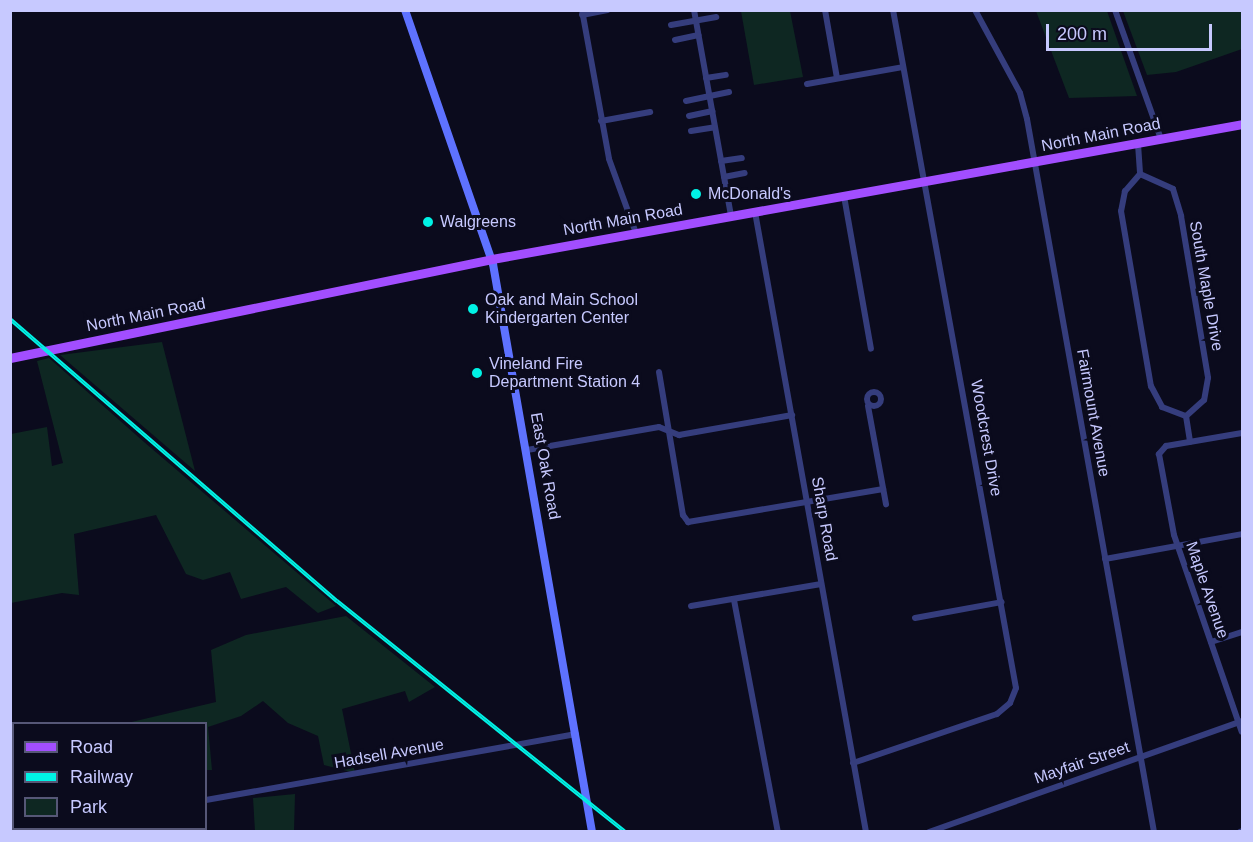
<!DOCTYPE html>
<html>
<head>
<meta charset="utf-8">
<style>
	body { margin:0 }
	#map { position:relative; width:1253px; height:842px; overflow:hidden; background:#0b0b1d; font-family:Helvetica,sans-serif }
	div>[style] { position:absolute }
	.green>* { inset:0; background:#0e2722 }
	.street>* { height:6px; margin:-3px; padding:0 3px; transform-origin:3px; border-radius:3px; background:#353d7d }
	.street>.ring { margin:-3px; padding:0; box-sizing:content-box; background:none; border:6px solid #353d7d; border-radius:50% }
	.secondary>* { height:8px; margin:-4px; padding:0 4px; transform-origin:4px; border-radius:4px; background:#5e72ff }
	.primary>* { height:9px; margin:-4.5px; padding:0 4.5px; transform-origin:4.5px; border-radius:4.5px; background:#a24eff }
	.rail>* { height:4px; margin-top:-2px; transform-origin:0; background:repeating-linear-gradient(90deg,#0b0b1d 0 4.5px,#00f2e5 0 9px); box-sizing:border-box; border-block:2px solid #00f2e5 }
	.dots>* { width:16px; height:16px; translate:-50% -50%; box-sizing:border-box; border:3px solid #0b0b1d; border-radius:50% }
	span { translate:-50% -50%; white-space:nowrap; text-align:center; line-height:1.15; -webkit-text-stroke:6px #0b0b1d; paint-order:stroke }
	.street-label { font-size:16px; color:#c7c9ff }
	.poi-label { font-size:16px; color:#c7c9ff }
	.left { translate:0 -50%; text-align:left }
	.frame { position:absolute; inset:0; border:12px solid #c7c9ff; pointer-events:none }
	.legend { position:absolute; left:12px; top:722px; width:195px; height:108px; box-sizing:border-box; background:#0b0b1d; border:2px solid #565777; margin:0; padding:8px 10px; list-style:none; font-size:18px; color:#c7c9ff }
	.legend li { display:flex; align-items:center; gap:12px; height:30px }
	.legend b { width:30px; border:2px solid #565777 }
	.scale { position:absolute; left:1046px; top:24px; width:166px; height:27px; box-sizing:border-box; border:3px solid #c7c9ff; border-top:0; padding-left:8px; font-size:18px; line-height:21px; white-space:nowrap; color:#c7c9ff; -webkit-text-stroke:4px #0b0b1d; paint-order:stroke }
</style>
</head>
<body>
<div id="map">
	<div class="green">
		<div style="clip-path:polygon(741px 11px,790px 11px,803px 77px,754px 85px)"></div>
		<div style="clip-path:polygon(1036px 11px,1107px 11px,1137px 96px,1069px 98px)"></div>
		<div style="clip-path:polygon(1123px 11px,1242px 11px,1242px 49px,1176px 72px,1147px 75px)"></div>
		<div style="clip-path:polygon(162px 342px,195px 471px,60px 355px)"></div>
		<div style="clip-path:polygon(49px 358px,144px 442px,336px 606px,318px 613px,286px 587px,241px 599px,230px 572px,203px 580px,186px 574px,156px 515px,74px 534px,79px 595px,62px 593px,11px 603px,11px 434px,47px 427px,52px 466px,63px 463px,37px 361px)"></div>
		<div style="clip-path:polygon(346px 616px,435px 687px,409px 702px,405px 691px,342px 709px,355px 773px,324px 765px,318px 736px,288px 723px,263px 701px,241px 716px,208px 727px,212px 770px,206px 770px,206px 724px,123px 724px,216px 702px,211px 650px,246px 635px)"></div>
		<div style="clip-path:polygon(11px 752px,13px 752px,14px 828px,63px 829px,11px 831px)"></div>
		<div style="clip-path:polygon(295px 794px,294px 831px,255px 831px,253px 798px)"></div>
	</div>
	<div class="street">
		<div style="left:582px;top:10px;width:151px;rotate:79.7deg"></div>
		<div style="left:609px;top:159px;width:79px;rotate:70deg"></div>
		<div style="left:694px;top:10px;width:209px;rotate:79.8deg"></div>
		<div style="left:825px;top:10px;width:69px;rotate:80deg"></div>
		<div style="left:975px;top:10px;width:94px;rotate:61.5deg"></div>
		<div style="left:1020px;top:93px;width:27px;rotate:75deg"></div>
		<div style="left:1027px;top:119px;width:724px;rotate:79.9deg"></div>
		<div style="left:1115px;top:10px;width:137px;rotate:70.4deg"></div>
		<div style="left:582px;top:15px;width:26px;rotate:-11deg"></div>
		<div style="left:671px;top:25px;width:46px;rotate:-10.1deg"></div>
		<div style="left:675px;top:40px;width:24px;rotate:-12deg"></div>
		<div style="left:706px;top:78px;width:20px;rotate:-9deg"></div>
		<div style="left:807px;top:84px;width:97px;rotate:-10deg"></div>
		<div style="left:686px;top:101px;width:44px;rotate:-11.8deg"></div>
		<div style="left:689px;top:116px;width:24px;rotate:-12deg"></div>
		<div style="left:601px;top:121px;width:50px;rotate:-10.4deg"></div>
		<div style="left:691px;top:131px;width:24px;rotate:-9deg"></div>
		<div style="left:1138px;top:144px;width:30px;rotate:86deg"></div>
		<div style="left:721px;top:161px;width:21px;rotate:-8deg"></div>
		<div style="left:1140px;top:174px;width:36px;rotate:24deg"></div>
		<div style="left:1173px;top:189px;width:28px;rotate:73deg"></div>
		<div style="left:1181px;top:216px;width:164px;rotate:80.5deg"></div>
		<div style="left:1208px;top:378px;width:22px;rotate:100deg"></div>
		<div style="left:1204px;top:400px;width:24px;rotate:138deg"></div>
		<div style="left:1140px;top:174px;width:23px;rotate:131deg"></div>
		<div style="left:1125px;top:191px;width:20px;rotate:101deg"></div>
		<div style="left:1121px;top:211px;width:178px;rotate:80.3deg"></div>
		<div style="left:1151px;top:386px;width:24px;rotate:62deg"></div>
		<div style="left:1162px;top:407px;width:26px;rotate:21deg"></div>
		<div style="left:724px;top:177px;width:21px;rotate:-11deg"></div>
		<div style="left:844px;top:196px;width:155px;rotate:80deg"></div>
		<div style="left:755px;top:212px;width:630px;rotate:79.85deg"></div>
		<div style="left:659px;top:372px;width:145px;rotate:80.5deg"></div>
		<div style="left:683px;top:515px;width:9px;rotate:54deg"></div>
		<div style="left:688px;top:522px;width:198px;rotate:-9.6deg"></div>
		<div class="ring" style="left:867px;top:392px;width:8px;height:8px"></div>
		<div style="left:868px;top:406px;width:100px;rotate:79.6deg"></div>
		<div style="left:1186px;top:416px;width:26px;rotate:81deg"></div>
		<div style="left:1242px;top:433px;width:77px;rotate:170.3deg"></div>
		<div style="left:1166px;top:446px;width:11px;rotate:131deg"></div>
		<div style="left:1159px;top:454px;width:82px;rotate:79.5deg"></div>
		<div style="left:1174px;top:535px;width:208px;rotate:71deg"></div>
		<div style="left:527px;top:450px;width:134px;rotate:-9.9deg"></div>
		<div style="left:659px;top:427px;width:22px;rotate:22deg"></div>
		<div style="left:679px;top:435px;width:115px;rotate:-10deg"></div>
		<div style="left:1105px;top:559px;width:139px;rotate:-10.3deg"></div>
		<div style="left:734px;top:600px;width:236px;rotate:79.3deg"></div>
		<div style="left:691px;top:606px;width:132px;rotate:-9.6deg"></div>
		<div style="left:915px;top:618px;width:88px;rotate:-10.4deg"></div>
		<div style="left:1211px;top:642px;width:33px;rotate:-18deg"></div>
		<div style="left:853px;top:763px;width:152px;rotate:-18.8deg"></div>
		<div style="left:997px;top:714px;width:17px;rotate:-40deg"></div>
		<div style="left:1010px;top:703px;width:16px;rotate:-68deg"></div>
		<div style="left:1016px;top:688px;width:689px;rotate:-100.28deg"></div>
		<div style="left:206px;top:800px;width:376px;rotate:-10.1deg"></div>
		<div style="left:929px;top:832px;width:332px;rotate:-19.5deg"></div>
		<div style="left:1240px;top:832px;width:2px;rotate:-27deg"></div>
	</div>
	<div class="secondary">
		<div style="left:405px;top:10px;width:269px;rotate:70.9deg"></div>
		<div style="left:493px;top:264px;width:577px;rotate:80.11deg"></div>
	</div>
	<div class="primary">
		<div style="left:10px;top:358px;width:492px;rotate:-11.6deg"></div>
		<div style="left:492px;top:259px;width:762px;rotate:-10.2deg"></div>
	</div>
	<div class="rail">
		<div style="left:10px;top:319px;width:432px;rotate:40.8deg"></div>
		<div style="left:337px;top:601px;width:369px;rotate:38.7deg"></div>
	</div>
	<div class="dots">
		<div style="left:696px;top:194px;background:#00f2e5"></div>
		<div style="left:428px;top:222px;background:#00f2e5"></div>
		<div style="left:473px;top:309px;background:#00f2e5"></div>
		<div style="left:477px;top:373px;background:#00f2e5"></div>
	</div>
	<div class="street-label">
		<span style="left:1101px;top:135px;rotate:-11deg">North Main Road</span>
		<span style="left:623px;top:220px;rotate:-10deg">North Main Road</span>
		<span style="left:1206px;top:286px;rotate:80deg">South Maple Drive</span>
		<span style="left:146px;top:315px;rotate:-11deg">North Main Road</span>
		<span style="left:1093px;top:413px;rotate:80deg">Fairmount Avenue</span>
		<span style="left:986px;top:438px;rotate:80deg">Woodcrest Drive</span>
		<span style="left:545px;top:466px;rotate:80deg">East Oak Road</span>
		<span style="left:824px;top:519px;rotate:80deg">Sharp Road</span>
		<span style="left:1207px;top:590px;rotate:71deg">Maple Avenue</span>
		<span style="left:389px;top:754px;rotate:-10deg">Hadsell Avenue</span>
		<span style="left:1082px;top:763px;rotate:-19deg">Mayfair Street</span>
	</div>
	<div class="poi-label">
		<span class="left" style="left:708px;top:194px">McDonald's</span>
		<span class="left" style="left:440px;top:222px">Walgreens</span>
		<span class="left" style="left:485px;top:309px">Oak and Main School<br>Kindergarten Center</span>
		<span class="left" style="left:489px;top:373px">Vineland Fire<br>Department Station 4</span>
	</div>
	<div class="frame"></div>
	<ul class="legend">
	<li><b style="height:8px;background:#a24eff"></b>Road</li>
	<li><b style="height:8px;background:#00f2e5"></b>Railway</li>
	<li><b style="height:16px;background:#0e2722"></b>Park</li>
	</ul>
	<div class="scale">200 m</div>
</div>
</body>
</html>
